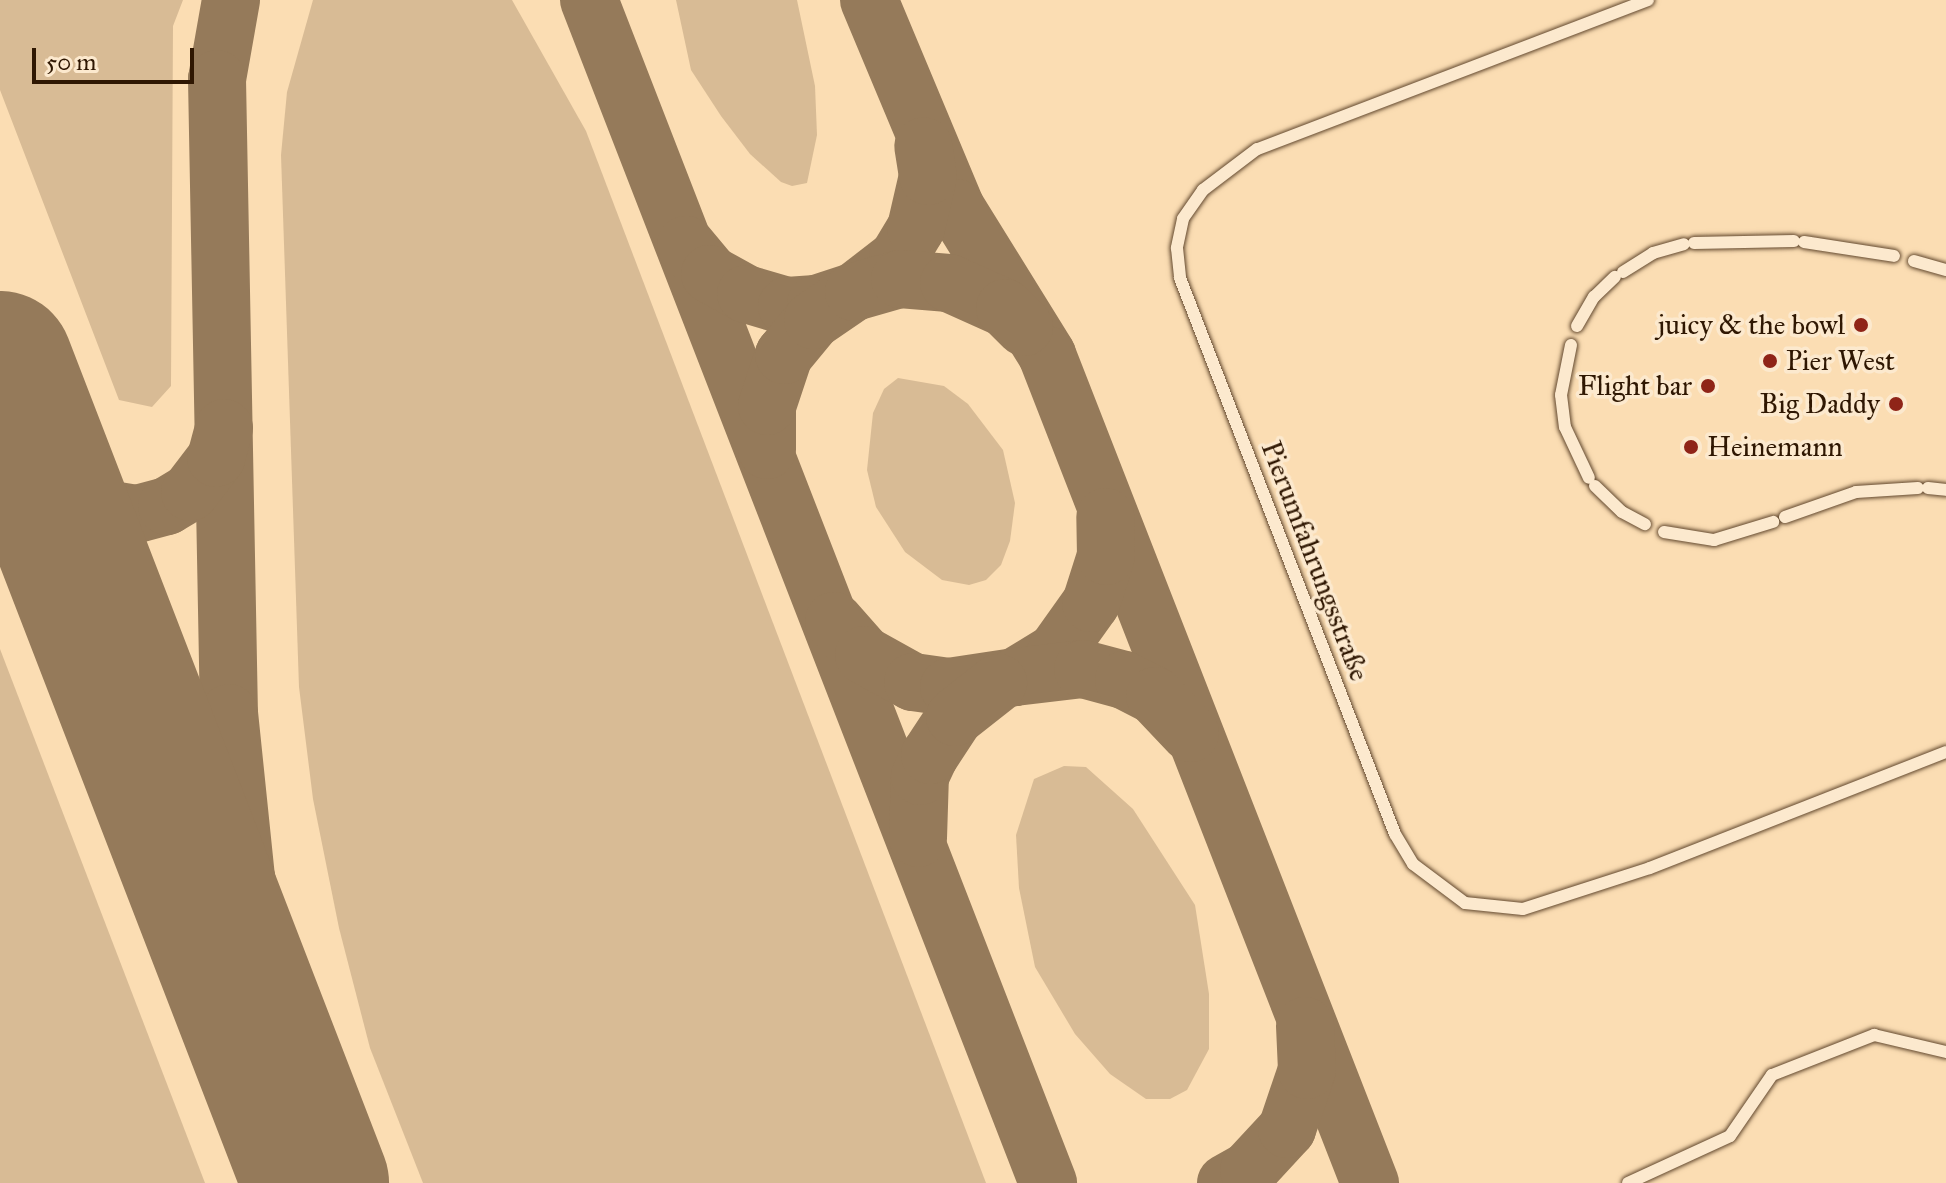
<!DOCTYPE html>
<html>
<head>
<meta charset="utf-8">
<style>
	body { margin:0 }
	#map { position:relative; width:1946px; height:1183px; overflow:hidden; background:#fbddb3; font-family:"IM FELL Great Primer",serif }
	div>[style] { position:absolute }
	.green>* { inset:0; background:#d8bb95 }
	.taxiway>* { height:58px; margin:-29px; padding:0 29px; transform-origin:29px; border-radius:29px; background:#957a5a }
	.runway>* { height:146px; margin:-73px; padding:0 73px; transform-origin:73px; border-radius:73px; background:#957a5a }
	.roads { filter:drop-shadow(0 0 2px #62482e) drop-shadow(0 0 2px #62482e) }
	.service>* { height:12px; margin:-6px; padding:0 6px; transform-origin:6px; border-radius:6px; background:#fce9ce }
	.dots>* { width:22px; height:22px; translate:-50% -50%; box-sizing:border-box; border:4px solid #fce9ce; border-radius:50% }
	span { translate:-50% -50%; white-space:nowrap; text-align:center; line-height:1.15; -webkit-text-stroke:7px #fce9ce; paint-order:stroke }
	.poi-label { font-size:28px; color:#2f1702 }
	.right { translate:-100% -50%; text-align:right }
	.left { translate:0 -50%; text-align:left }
	.street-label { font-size:28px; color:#2f1702 }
	.scale { position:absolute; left:32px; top:48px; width:162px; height:36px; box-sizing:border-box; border:4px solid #2f1702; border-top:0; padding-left:10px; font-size:24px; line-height:28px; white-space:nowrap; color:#2f1702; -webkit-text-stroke:6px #fce9ce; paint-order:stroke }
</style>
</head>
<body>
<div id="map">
	<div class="green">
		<div style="clip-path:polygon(0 0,183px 0,173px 26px,171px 386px,152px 407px,119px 400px,0 90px)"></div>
		<div style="clip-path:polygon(313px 0,512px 0,586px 131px,986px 1183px,423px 1183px,370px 1048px,339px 928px,313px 799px,299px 687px,281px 155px,287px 92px)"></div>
		<div style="clip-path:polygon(676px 0,797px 0,815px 86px,817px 135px,807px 183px,792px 186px,781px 182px,750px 154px,721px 116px,691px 70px)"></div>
		<div style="clip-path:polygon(898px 378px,944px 386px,968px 404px,1003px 450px,1015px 503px,1010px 541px,1001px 565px,986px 580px,969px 585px,942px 580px,905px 552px,876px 507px,867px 470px,873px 413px,884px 389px)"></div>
		<div style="clip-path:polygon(0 649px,205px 1183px,0 1183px)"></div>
		<div style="clip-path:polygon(1064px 766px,1086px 767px,1133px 809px,1195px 905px,1209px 994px,1209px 1049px,1187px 1090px,1170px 1099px,1146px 1099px,1110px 1074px,1075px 1034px,1035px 967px,1019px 888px,1016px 835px,1034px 779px)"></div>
	</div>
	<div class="taxiway">
		<div style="left:231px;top:0;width:80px;rotate:100deg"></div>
		<div style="left:217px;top:79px;width:634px;rotate:88.92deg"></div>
		<div style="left:229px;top:713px;width:165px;rotate:84.1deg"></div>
		<div style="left:246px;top:877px;width:167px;rotate:79deg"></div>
		<div style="left:278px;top:1041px;width:148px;rotate:74.3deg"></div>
		<div style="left:589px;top:0;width:1269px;rotate:68.79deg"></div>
		<div style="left:869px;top:0;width:225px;rotate:67.3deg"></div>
		<div style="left:956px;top:208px;width:173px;rotate:58.2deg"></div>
		<div style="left:1047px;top:355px;width:889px;rotate:68.69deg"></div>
		<div style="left:686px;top:245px;width:38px;rotate:50deg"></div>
		<div style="left:710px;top:274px;width:41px;rotate:29.1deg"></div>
		<div style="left:746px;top:294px;width:43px;rotate:16.3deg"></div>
		<div style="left:787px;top:306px;width:29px;rotate:-4deg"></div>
		<div style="left:816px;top:304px;width:40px;rotate:-18deg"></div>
		<div style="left:854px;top:292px;width:56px;rotate:-37.7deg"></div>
		<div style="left:898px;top:258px;width:35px;rotate:-59deg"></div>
		<div style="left:916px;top:228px;width:53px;rotate:-77deg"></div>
		<div style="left:928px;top:176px;width:30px;rotate:-99deg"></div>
		<div style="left:31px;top:443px;width:37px;rotate:63deg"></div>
		<div style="left:48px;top:476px;width:45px;rotate:40.5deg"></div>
		<div style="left:82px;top:505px;width:56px;rotate:9.3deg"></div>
		<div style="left:137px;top:514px;width:31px;rotate:-15deg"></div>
		<div style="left:167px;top:506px;width:27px;rotate:-31deg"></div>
		<div style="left:190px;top:492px;width:43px;rotate:-52.6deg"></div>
		<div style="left:216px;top:458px;width:31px;rotate:-75deg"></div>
		<div style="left:767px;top:450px;width:44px;rotate:-90deg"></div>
		<div style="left:767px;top:406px;width:54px;rotate:-71.6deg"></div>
		<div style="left:784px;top:355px;width:45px;rotate:-50.4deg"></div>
		<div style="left:813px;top:320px;width:50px;rotate:-34.3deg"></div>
		<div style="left:854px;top:292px;width:48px;rotate:-15.8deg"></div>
		<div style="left:900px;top:279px;width:49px;rotate:4.7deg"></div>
		<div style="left:949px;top:283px;width:61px;rotate:24.1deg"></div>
		<div style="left:1005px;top:308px;width:27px;rotate:45deg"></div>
		<div style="left:834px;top:621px;width:45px;rotate:48.6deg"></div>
		<div style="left:864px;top:655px;width:56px;rotate:28.9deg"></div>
		<div style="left:913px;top:682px;width:36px;rotate:8deg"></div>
		<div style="left:949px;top:687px;width:67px;rotate:-8.6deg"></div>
		<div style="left:1015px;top:677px;width:48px;rotate:-31.4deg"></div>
		<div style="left:1056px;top:652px;width:60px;rotate:-54.5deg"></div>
		<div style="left:1091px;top:603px;width:49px;rotate:-72.3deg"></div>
		<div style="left:1106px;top:556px;width:39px;rotate:-91deg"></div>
		<div style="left:1015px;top:677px;width:68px;rotate:-6.7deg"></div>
		<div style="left:1083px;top:669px;width:42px;rotate:15deg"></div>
		<div style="left:1124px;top:680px;width:35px;rotate:27deg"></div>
		<div style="left:1155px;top:696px;width:51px;rotate:46.6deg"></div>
		<div style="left:918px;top:838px;width:62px;rotate:-88.2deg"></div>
		<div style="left:920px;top:776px;width:23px;rotate:-65deg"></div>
		<div style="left:930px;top:755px;width:45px;rotate:-56.7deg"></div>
		<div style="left:955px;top:717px;width:55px;rotate:-38.3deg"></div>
		<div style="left:1226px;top:1183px;width:26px;rotate:-29deg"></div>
		<div style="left:1249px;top:1170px;width:56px;rotate:-47.2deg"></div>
		<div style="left:1287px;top:1129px;width:62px;rotate:-71.3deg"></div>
		<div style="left:1307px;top:1070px;width:44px;rotate:-92.6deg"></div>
	</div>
	<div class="runway">
		<div style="left:0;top:364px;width:878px;rotate:68.9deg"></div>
	</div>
	<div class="roads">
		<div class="service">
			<div style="left:1648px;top:0;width:418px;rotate:159.1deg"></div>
			<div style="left:1257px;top:149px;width:68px;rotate:142.8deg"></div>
			<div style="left:1203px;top:190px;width:35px;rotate:125deg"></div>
			<div style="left:1183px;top:219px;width:30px;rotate:102deg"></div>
			<div style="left:1177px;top:248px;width:30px;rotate:84deg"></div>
			<div style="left:1180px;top:278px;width:596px;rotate:68.86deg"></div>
			<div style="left:1395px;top:834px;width:35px;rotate:59deg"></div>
			<div style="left:1413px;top:864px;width:65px;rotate:36.9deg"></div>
			<div style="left:1465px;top:903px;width:58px;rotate:5.9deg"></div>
			<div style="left:1523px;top:909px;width:133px;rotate:-17.9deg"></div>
			<div style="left:1650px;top:868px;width:318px;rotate:-21.4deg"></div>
			<div style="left:1804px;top:242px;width:91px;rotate:8.8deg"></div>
			<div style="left:1694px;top:243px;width:100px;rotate:-1.1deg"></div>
			<div style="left:1914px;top:261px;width:33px;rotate:16deg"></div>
			<div style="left:1623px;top:272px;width:36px;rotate:-32deg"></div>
			<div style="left:1653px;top:253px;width:32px;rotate:-16deg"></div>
			<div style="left:1577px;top:326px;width:34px;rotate:-60deg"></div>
			<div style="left:1594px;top:297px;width:29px;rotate:-44deg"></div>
			<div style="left:1571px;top:345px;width:51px;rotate:101.3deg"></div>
			<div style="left:1561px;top:395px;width:32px;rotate:83deg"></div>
			<div style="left:1565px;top:427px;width:56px;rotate:64.8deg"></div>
			<div style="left:1595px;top:486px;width:37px;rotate:44deg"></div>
			<div style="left:1622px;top:512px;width:26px;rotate:28deg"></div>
			<div style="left:1928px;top:488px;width:18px;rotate:6deg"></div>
			<div style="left:1785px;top:517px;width:75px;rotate:-19.4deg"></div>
			<div style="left:1856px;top:492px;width:62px;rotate:-3.7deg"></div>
			<div style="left:1664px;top:532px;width:51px;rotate:9.1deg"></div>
			<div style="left:1714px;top:540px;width:62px;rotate:-17deg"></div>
			<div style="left:1628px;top:1183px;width:112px;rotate:-24.7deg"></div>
			<div style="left:1730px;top:1136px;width:74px;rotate:-55.5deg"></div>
			<div style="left:1772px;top:1075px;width:110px;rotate:-21.4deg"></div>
			<div style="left:1874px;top:1035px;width:74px;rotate:13.3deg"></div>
		</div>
	</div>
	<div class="dots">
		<div style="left:1861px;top:325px;background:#8f2418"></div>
		<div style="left:1770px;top:361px;background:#8f2418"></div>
		<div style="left:1708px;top:386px;background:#8f2418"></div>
		<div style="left:1896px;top:404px;background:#8f2418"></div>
		<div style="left:1691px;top:447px;background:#8f2418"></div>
	</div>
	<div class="poi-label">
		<span class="right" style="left:1845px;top:325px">juicy &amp; the bowl</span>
		<span class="left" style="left:1786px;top:361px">Pier West</span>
		<span class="right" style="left:1692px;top:386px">Flight bar</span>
		<span class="right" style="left:1880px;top:404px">Big Daddy</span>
		<span class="left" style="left:1707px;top:447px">Heinemann</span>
	</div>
	<div class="street-label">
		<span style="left:1315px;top:561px;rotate:69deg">Pierumfahrungsstraße</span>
	</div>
	<div class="scale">50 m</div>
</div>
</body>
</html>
